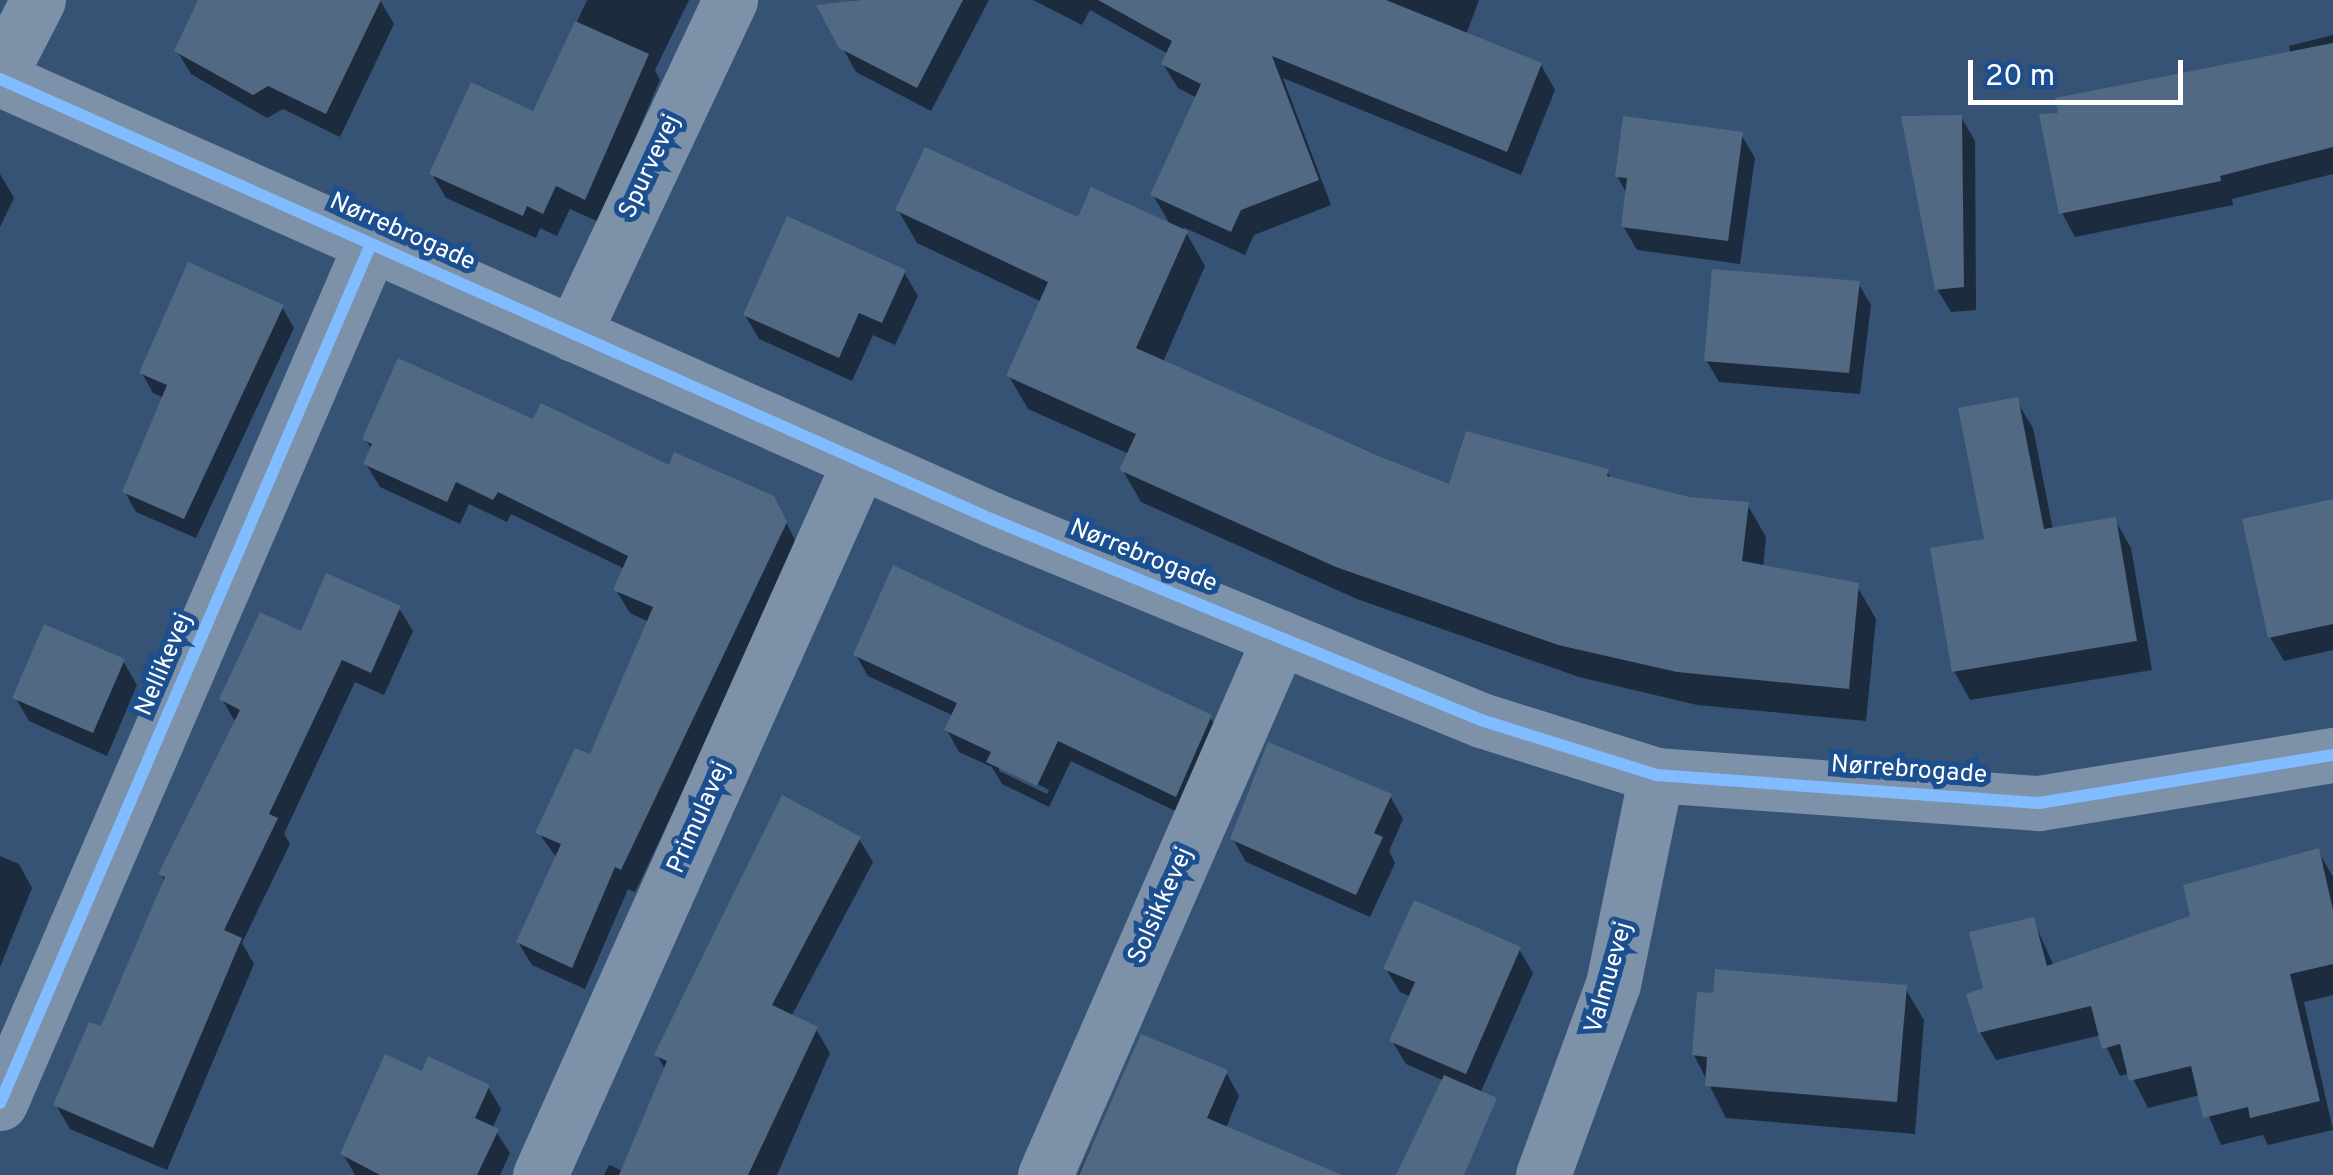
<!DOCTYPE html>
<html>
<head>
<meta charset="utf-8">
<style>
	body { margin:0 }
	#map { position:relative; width:2333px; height:1175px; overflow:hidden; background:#365274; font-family:Overpass,sans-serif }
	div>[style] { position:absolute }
	.shadow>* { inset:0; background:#0007 }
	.building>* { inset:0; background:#526984 }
	.minor>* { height:55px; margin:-27.5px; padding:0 27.5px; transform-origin:27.5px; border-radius:27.5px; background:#7d92a8 }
	.cycleway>* { height:12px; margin:-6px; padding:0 6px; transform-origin:6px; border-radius:6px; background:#80bcff }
	span { translate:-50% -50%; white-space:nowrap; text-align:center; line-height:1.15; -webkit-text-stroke:10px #1b4f8f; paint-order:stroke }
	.street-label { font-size:25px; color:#fff }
	.scale { position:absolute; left:1968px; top:60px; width:215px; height:45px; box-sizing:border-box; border:5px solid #fff; border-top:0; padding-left:12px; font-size:30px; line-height:35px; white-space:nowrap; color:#fff; -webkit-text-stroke:8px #1b4f8f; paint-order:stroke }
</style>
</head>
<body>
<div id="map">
	<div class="shadow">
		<div style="clip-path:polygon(201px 0,380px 0,394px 24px,340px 137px,283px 109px,267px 118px,191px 74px,177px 51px)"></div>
		<div style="clip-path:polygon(587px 0,689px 0,655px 70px,660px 80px,599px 222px,570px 209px,557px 236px,540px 228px,536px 238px,446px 198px,432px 174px,534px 114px)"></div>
		<div style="clip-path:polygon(857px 0,989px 0,931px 111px,856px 72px,820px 7px)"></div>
		<div style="clip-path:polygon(1033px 0,1479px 0,1466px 35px,1541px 65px,1555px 90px,1521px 175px,1283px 78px,1331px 205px,1254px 235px,1245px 255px,1183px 227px,1205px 266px,1163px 362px,1451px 487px,1607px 471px,1612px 480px,1689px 499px,1747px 504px,1766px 537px,1763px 568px,1857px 586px,1876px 619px,1866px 721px,1697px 705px,1579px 677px,1357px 599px,1141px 502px,1122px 469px,1129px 454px,1028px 409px,1009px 376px,1042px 302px,917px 243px,898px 210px,1171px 226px,1153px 195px,1197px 98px,1178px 88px,1163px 64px,1168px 54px,1090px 10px,1082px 25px)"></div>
		<div style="clip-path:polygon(2333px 35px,2333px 174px,2232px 199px,2233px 205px,2075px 237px,2062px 213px,2061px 116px,2291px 55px,2289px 46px)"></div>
		<div style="clip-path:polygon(1961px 117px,1975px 141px,1976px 310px,1951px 312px,1937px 289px)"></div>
		<div style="clip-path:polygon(1741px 134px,1755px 158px,1740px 264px,1637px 250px,1623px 226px,1627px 194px,1617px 176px)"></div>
		<div style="clip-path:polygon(0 174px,14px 198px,0 227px)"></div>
		<div style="clip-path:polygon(904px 272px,918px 296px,895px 345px,873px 335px,852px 381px,759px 339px,745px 315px)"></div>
		<div style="clip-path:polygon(1858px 283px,1871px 305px,1860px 394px,1719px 382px,1706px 360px)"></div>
		<div style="clip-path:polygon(282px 307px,294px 328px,196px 538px,136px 512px,125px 492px,164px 398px,153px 393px,142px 373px)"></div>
		<div style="clip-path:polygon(2016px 400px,2033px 428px,2053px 530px,2115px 520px,2131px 548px,2152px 670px,1970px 700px,1954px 671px)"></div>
		<div style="clip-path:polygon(534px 422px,786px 522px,799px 548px,635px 892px,628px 889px,585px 989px,532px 965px,518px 942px,557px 858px,538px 832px,592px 757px,649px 622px,630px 613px,616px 590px,625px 569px,511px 514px,507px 522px,469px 504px,460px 524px,380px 487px,366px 464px,372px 450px,365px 439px)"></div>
		<div style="clip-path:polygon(2333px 501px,2333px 650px,2284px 661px,2270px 637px)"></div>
		<div style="clip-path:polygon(399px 608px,413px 631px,384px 695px,355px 682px,284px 834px,290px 844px,242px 943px,254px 964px,167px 1170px,70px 1129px,56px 1105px,102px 1030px,165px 882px,161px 874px,236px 723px,222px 699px,303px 634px)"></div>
		<div style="clip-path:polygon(evenodd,856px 655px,1210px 717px,1223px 739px,1188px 817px,1071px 761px,1049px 807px,1002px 784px,992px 767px,959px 752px,947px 730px,954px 716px,868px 676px,856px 655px,999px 765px,1049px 790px,1047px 794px,999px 771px,999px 765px)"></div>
		<div style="clip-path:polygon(123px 661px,137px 685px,107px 756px,29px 721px,15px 697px)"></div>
		<div style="clip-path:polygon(1390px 796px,1403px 819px,1389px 851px,1395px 863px,1370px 917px,1246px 862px,1233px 839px)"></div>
		<div style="clip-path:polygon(859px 839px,873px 862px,791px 1017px,816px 1029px,830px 1053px,777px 1175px,604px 1175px,609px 1165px,623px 1171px,666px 1071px,657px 1055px)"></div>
		<div style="clip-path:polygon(2318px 851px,2333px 877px,2333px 995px,2304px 1002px,2333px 1130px,2268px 1145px,2263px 1135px,2221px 1145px,2200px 1095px,2148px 1108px,2130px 1073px,2120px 1076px,2101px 1035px,1996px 1060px,1980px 1032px,1986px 990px,2033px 920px,2054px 966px,2193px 918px)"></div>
		<div style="clip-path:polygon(0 856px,19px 864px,32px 888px,0 967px)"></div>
		<div style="clip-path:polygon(1519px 949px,1533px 973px,1479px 1096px,1406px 1064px,1392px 1041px,1411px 997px,1400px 992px,1386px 969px)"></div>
		<div style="clip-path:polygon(1905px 988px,1924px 1020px,1915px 1134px,1726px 1118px,1694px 1055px)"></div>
		<div style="clip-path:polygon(1142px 1037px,1226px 1072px,1239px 1096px,1226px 1128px,1253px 1175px,1078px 1175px)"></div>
		<div style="clip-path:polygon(423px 1075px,488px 1087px,501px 1109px,493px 1127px,510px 1153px,500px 1175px,355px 1175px,343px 1154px)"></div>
	</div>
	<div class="building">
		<div style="clip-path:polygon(198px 0,381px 0,326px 114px,268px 86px,253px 95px,174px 51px)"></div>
		<div style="clip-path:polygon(860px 0,963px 0,917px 88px,839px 48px,816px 5px)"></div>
		<div style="clip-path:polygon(1098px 0,1386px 0,1542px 63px,1507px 152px,1272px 56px,1319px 180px,1241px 210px,1231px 232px,1150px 195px,1201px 84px,1161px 64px,1172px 41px)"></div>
		<div style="clip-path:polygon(575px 21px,649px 54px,585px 200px,556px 186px,543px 214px,527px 206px,523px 216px,429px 174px,471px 82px,533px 111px)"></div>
		<div style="clip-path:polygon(2333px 43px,2333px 147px,2220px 176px,2221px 181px,2059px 214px,2039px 114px,2058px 113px,2055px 98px)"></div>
		<div style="clip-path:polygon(1962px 115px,1964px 287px,1935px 290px,1901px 116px)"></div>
		<div style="clip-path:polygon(1623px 116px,1743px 132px,1728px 241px,1621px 227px,1627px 178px,1615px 177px)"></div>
		<div style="clip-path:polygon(925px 147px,1078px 217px,1091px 187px,1188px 231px,1136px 348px,1379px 456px,1449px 484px,1466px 431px,1609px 469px,1607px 476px,1689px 497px,1749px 502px,1742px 561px,1859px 583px,1849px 689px,1677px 672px,1558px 645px,1336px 567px,1119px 470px,1136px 434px,1006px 376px,1048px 282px,895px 210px)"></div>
		<div style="clip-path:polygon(787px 216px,906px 270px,882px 323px,859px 313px,839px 358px,743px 315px)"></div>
		<div style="clip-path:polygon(188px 262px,284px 305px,184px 519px,122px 492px,167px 385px,139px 373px)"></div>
		<div style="clip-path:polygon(1712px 269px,1860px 281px,1849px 373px,1704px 361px)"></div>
		<div style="clip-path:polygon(398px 358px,533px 419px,541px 403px,669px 465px,674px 452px,774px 496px,787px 522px,621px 870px,615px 867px,572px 968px,516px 942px,561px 844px,535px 833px,575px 748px,590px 754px,653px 607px,613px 590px,628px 556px,498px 492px,493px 500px,456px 482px,447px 502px,363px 464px,372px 444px,362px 439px)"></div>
		<div style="clip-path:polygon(2018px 397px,2044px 529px,2116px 517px,2137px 641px,1952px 672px,1930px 548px,1984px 539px,1958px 408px)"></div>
		<div style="clip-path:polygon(2333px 499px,2333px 624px,2268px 638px,2242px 519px)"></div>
		<div style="clip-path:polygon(893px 565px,1212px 715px,1176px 797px,1058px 741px,1037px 786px,986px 762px,991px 752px,944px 730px,957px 703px,853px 655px)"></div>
		<div style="clip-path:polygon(326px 573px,401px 606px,371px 673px,342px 660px,269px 814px,278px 818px,224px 930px,242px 938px,153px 1148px,53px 1105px,89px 1022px,101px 1026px,165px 877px,158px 874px,240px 710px,219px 699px,260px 612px,301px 631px)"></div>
		<div style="clip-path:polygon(44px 624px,125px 659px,93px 733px,12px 698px)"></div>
		<div style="clip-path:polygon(1268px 742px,1392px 794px,1374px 833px,1383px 837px,1356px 895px,1230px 839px)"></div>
		<div style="clip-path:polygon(782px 795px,861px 837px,772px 1005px,818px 1027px,748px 1175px,619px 1175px,667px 1061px,654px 1055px)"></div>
		<div style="clip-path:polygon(2319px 848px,2333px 910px,2333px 964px,2290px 974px,2320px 1101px,2250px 1118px,2248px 1107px,2203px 1118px,2191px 1066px,2129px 1081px,2120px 1044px,2102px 1049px,2091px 1006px,1978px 1033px,1966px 994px,1983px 988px,1969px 932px,2034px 917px,2047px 966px,2190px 916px,2183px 885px)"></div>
		<div style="clip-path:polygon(1414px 900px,1521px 947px,1466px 1074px,1389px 1041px,1415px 982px,1383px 969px)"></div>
		<div style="clip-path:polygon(1715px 969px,1907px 985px,1897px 1102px,1705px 1086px,1707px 1057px,1692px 1055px,1697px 992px,1713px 993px)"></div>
		<div style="clip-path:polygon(1141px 1034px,1228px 1070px,1207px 1118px,1342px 1175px,1079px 1175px)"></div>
		<div style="clip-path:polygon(385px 1054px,422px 1071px,428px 1056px,490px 1085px,475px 1118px,499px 1129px,477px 1175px,380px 1175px,340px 1154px)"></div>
		<div style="clip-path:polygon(1444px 1075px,1497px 1098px,1464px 1175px,1396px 1175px)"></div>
	</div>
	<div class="minor">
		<div style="left:0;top:74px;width:83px;rotate:-62.8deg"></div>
		<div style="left:0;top:79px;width:1084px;rotate:23.94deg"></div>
		<div style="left:991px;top:519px;width:530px;rotate:22.3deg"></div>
		<div style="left:1481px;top:720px;width:183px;rotate:17.4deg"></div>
		<div style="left:1656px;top:775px;width:384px;rotate:4.2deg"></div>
		<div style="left:2039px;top:803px;width:298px;rotate:-9.3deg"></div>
		<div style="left:573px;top:334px;width:369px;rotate:-64.8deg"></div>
		<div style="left:0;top:1103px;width:936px;rotate:-66.64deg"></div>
		<div style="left:540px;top:1175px;width:782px;rotate:-65.86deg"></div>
		<div style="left:1045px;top:1175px;width:587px;rotate:-66.4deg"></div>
		<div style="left:1543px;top:1175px;width:203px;rotate:-69.9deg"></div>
		<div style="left:1613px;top:984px;width:213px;rotate:-78.4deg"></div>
	</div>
	<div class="cycleway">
		<div style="left:0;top:79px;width:1084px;rotate:23.94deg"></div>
		<div style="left:991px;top:519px;width:530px;rotate:22.3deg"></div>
		<div style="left:1481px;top:720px;width:183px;rotate:17.4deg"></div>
		<div style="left:1656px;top:775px;width:384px;rotate:4.2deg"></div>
		<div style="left:2039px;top:803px;width:298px;rotate:-9.3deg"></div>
		<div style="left:0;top:1103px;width:936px;rotate:-66.64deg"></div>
	</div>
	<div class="street-label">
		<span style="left:651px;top:167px;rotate:-65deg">Spurvevej</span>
		<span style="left:402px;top:233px;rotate:24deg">Nørrebrogade</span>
		<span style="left:1143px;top:557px;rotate:22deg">Nørrebrogade</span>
		<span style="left:165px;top:665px;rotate:-67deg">Nellikevej</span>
		<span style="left:1909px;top:771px;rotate:4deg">Nørrebrogade</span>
		<span style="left:700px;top:818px;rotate:-66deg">Primulavej</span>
		<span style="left:1162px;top:906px;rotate:-66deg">Solsikkevej</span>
		<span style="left:1610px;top:978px;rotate:-74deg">Valmuevej</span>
	</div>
	<div class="scale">20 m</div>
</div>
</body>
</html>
